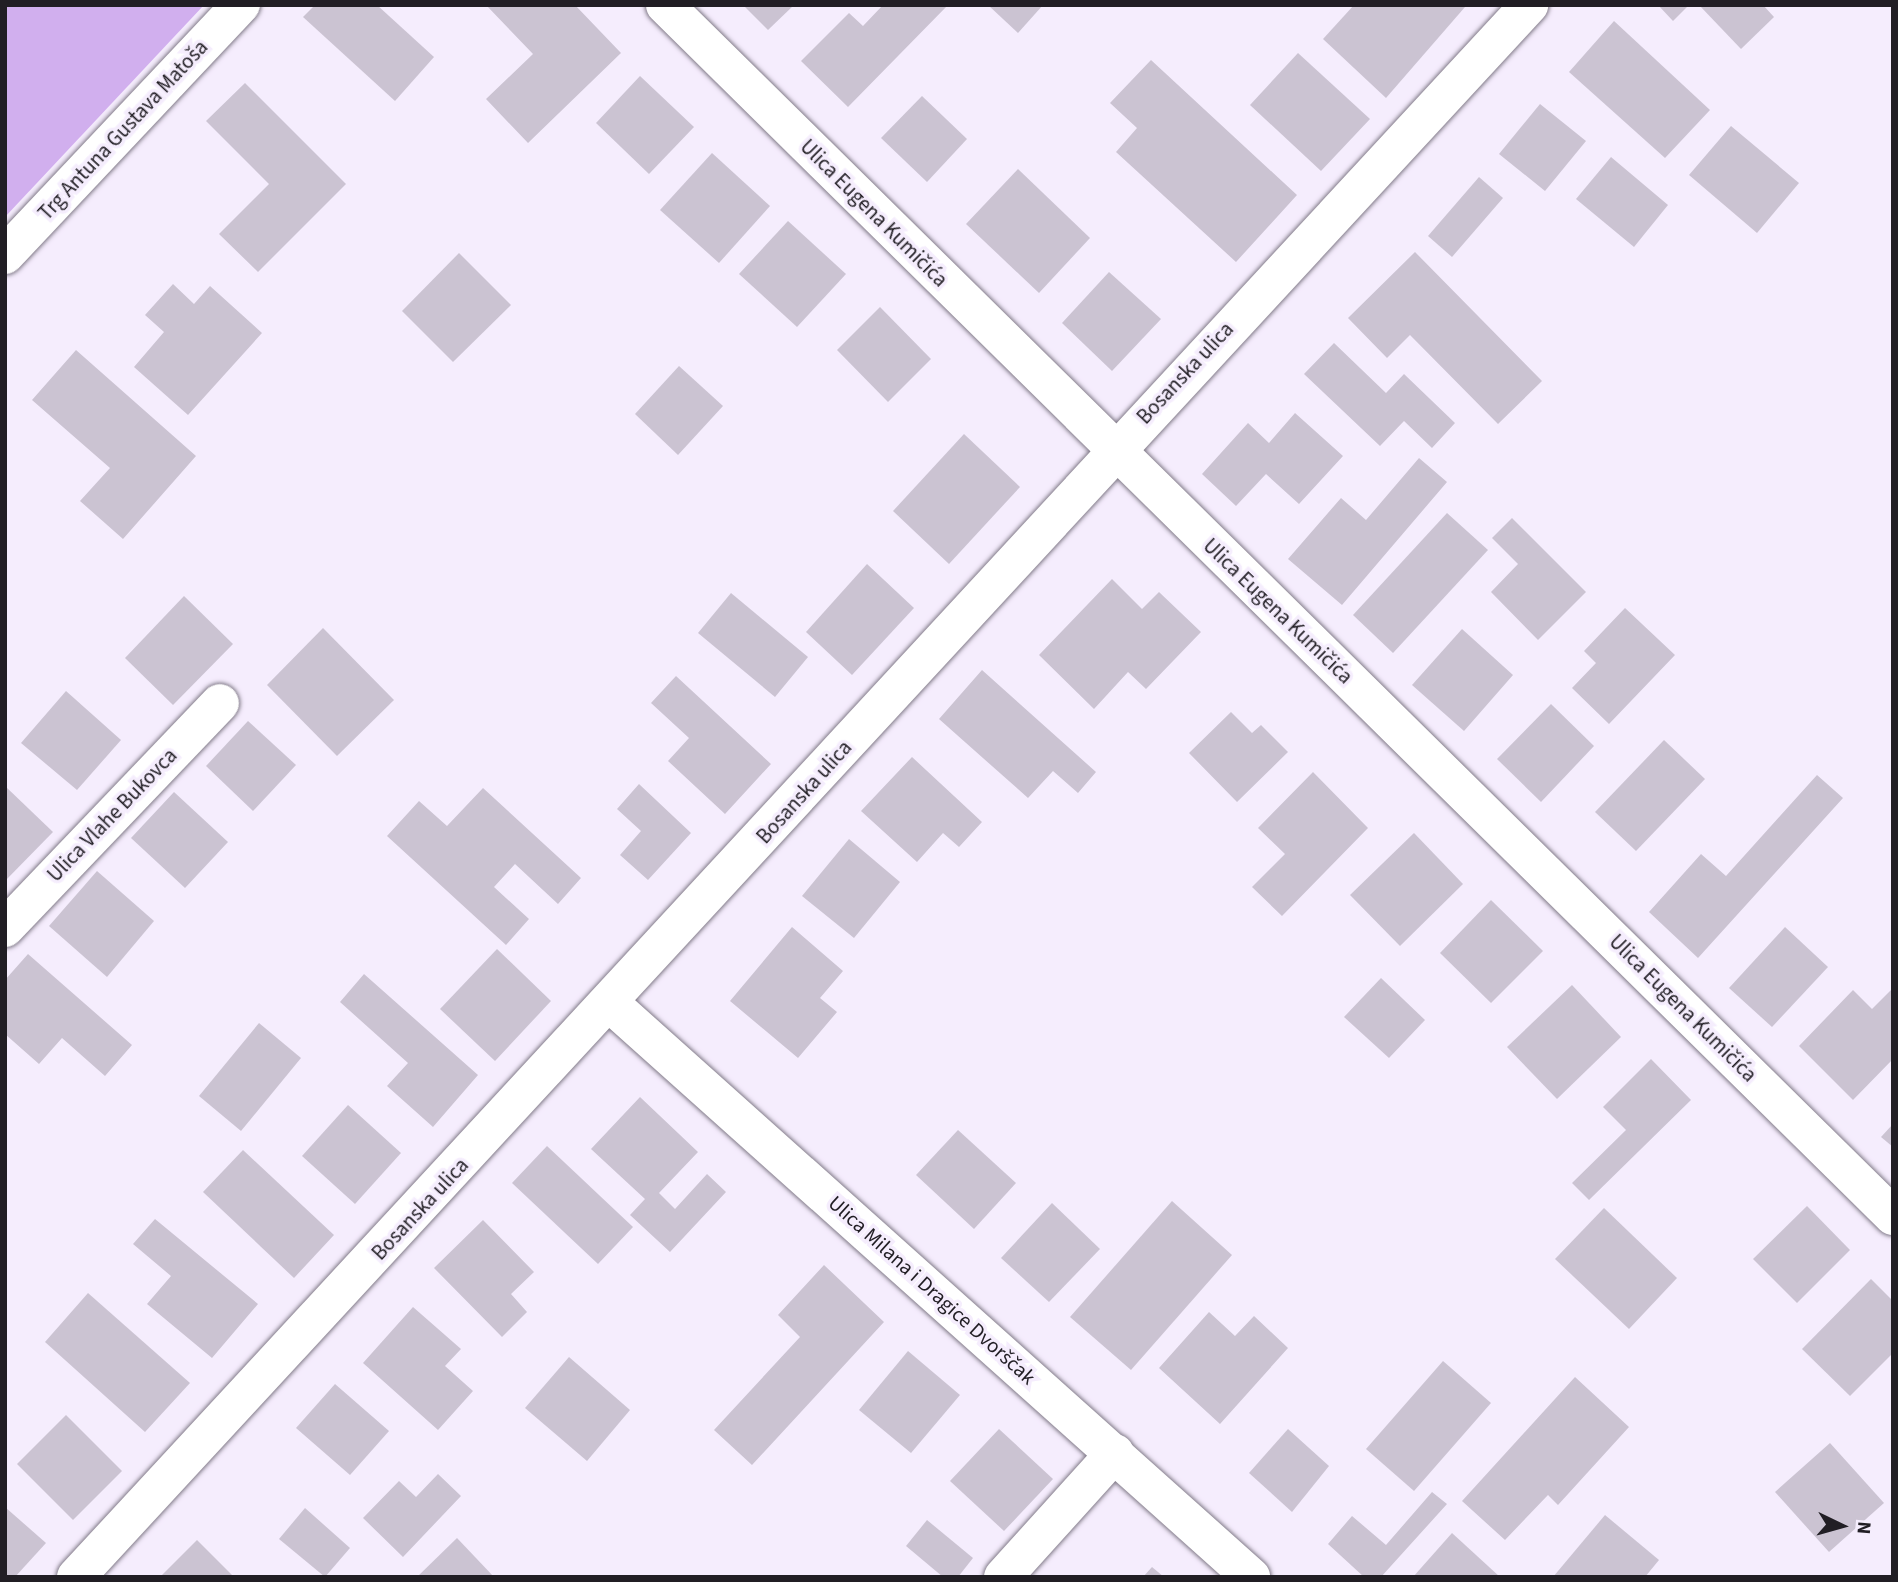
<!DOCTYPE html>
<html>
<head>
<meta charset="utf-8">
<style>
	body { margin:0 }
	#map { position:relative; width:1898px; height:1582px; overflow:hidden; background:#f5edfd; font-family:"Source Sans 3",sans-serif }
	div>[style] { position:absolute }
	.green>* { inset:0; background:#d1afee }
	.building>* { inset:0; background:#cbc3d2 }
	.roads { filter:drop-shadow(0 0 2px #827b89) drop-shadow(0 0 2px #827b89) }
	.minor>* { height:38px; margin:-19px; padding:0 19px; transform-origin:19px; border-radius:19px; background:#fff }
	.tertiary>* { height:38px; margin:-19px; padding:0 19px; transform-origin:19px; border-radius:19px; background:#fff }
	span { translate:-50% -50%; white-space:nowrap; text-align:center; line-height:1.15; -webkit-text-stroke:7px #f5edfd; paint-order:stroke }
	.street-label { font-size:21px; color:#211e24 }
	.frame { position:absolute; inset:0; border:7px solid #211e24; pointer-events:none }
	.north { position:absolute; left:1807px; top:1491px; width:70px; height:70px; -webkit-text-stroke:5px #f5edfd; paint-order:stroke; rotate:95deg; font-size:19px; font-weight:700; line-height:28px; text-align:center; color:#211e24 }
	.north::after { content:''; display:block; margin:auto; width:24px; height:32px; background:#211e24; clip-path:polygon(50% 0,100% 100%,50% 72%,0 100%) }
</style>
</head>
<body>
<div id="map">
	<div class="green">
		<div style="clip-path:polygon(5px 5px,204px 5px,5px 217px)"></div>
	</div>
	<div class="building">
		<div style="clip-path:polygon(315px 5px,377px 5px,434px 57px,395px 101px,303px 17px)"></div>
		<div style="clip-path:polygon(486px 5px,575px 5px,621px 53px,528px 143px,486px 99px,533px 54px)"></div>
		<div style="clip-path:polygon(743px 5px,794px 5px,768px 30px)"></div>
		<div style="clip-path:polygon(883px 5px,948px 5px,848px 107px,801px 61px,849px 13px,863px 26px)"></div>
		<div style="clip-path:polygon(988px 5px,1043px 5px,1018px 33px)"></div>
		<div style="clip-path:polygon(1354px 5px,1464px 5px,1465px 7px,1386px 98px,1323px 39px)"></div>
		<div style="clip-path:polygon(1658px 5px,1689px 5px,1673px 21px)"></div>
		<div style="clip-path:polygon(1699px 5px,1763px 5px,1774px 17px,1741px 49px)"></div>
		<div style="clip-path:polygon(1614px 21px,1710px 110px,1665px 158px,1569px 72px)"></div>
		<div style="clip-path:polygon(1298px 53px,1370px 119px,1321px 171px,1250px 105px)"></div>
		<div style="clip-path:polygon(1151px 60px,1297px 195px,1236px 262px,1116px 152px,1137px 128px,1110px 103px)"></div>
		<div style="clip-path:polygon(640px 76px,694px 127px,649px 174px,596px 123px)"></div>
		<div style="clip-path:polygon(245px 83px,346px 184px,258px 272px,219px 234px,269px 184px,206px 121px)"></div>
		<div style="clip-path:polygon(922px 96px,967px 139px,927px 182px,881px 138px)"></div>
		<div style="clip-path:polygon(1540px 104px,1586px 141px,1545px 191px,1499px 154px)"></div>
		<div style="clip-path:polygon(1731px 126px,1799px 183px,1757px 233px,1689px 175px)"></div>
		<div style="clip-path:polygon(712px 153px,770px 206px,719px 263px,660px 210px)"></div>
		<div style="clip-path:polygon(1611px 157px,1668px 205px,1634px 247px,1576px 199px)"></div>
		<div style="clip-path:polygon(1018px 169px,1090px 238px,1039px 293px,966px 224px)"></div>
		<div style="clip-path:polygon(1479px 177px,1503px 198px,1452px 257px,1428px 236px)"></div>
		<div style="clip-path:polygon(788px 221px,846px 274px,797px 327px,739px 274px)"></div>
		<div style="clip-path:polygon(1415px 252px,1542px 381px,1498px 424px,1410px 335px,1387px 358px,1348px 318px)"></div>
		<div style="clip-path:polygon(459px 253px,511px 305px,453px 362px,402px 311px)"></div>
		<div style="clip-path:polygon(1109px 272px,1161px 319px,1112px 371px,1062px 323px)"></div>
		<div style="clip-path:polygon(173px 284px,194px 304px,210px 286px,262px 333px,188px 415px,134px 367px,164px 332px,145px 315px)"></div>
		<div style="clip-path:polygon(880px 307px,931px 359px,888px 402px,837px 350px)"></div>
		<div style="clip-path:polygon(1334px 343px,1386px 393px,1404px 374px,1455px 423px,1432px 448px,1404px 421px,1380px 446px,1304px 374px)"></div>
		<div style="clip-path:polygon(76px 350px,196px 456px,123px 539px,80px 501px,110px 468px,32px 400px)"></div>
		<div style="clip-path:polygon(679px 366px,723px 406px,678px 455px,635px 414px)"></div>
		<div style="clip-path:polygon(1295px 413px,1343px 456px,1299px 504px,1266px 474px,1236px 506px,1202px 474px,1248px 423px,1269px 443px)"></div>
		<div style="clip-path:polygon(964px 434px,1020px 487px,949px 564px,893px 511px)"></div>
		<div style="clip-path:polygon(1419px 458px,1447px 482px,1342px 605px,1288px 559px,1341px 498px,1366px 520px)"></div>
		<div style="clip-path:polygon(1447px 513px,1488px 550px,1393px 653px,1353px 615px)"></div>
		<div style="clip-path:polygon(1512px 518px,1586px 592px,1538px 640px,1491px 592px,1518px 564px,1492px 538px)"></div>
		<div style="clip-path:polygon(867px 564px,914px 608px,852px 675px,806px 632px)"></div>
		<div style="clip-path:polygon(1112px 579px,1142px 609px,1159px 592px,1201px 632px,1146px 689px,1128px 672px,1094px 709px,1039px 655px)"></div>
		<div style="clip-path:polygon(731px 593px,808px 657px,775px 697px,698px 633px)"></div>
		<div style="clip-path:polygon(184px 596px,233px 644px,173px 705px,125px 658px)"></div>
		<div style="clip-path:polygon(1625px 608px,1675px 655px,1609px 724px,1572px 688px,1596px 663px,1584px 651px)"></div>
		<div style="clip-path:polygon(323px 628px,394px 700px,337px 756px,267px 685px)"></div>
		<div style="clip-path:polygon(1462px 629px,1513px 675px,1464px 731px,1412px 685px)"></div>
		<div style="clip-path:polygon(982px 670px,1096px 772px,1078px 793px,1053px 771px,1028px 798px,939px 719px)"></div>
		<div style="clip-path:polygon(676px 676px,771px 764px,725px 814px,668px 761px,689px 738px,651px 703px)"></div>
		<div style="clip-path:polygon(66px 691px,121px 740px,77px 790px,21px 743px)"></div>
		<div style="clip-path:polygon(1551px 704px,1594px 746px,1541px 802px,1497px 759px)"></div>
		<div style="clip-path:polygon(1231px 712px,1252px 733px,1261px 725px,1288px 752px,1237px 802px,1189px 753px)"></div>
		<div style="clip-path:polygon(248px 721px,296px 765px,253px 811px,206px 766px)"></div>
		<div style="clip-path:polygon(1664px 740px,1705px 779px,1636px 851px,1595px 812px)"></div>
		<div style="clip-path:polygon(912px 757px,982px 822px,959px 847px,943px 833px,917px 862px,861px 811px)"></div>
		<div style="clip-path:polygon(1313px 772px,1368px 828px,1282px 916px,1252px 887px,1285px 854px,1258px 828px)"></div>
		<div style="clip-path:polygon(1817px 775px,1843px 798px,1698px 958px,1649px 912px,1701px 854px,1726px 876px)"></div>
		<div style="clip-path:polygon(639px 784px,691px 833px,648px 880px,620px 855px,641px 831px,617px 809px)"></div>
		<div style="clip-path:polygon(5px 786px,53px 832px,5px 881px)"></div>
		<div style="clip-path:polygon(483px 788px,581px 878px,558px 904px,515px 864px,494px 887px,529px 919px,506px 945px,387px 836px,419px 801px,447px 826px)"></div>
		<div style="clip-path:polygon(174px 792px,228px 842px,185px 888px,131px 838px)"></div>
		<div style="clip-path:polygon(1414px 833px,1463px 884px,1400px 946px,1350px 895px)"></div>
		<div style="clip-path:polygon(849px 839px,900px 882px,854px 938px,802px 896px)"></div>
		<div style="clip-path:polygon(97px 871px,154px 921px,107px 977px,49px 926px)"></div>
		<div style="clip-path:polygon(1491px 900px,1543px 951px,1491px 1003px,1440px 953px)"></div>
		<div style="clip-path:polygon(792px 927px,843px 971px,820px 998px,837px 1012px,798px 1058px,730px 1001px)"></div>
		<div style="clip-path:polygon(1785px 927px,1828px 967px,1772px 1027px,1729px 988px)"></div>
		<div style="clip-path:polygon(497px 949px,551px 1001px,495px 1061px,440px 1009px)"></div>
		<div style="clip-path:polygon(28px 954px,132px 1045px,105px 1076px,62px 1038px,39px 1064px,5px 1034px,5px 980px)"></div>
		<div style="clip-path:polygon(364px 974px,478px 1075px,433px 1127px,387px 1086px,408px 1063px,340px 1002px)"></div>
		<div style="clip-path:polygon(1381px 978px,1425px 1020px,1389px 1058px,1344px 1017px)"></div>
		<div style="clip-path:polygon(1572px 985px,1621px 1037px,1557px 1099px,1507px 1047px)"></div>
		<div style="clip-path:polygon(1893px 988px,1893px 1059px,1853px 1100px,1799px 1046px,1853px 990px,1872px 1009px)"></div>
		<div style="clip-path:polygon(259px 1023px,301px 1058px,241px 1131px,199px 1096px)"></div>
		<div style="clip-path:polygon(1651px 1059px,1691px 1100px,1589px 1200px,1572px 1183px,1626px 1130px,1603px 1107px)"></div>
		<div style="clip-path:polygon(640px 1097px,698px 1152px,659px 1193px,675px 1209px,707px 1174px,726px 1192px,670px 1252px,630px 1215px,645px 1199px,591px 1149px)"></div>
		<div style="clip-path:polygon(348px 1105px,401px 1153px,355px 1204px,302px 1156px)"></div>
		<div style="clip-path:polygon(1893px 1124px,1893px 1147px,1881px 1137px)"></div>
		<div style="clip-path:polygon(958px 1130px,1016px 1183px,974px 1229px,916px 1175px)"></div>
		<div style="clip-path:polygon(547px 1146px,633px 1227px,598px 1264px,512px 1183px)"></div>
		<div style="clip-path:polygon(243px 1150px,334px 1235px,294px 1278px,203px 1192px)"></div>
		<div style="clip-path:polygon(1172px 1201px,1232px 1255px,1131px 1370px,1070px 1317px)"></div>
		<div style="clip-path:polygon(1052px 1203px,1100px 1249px,1049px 1302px,1001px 1258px)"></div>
		<div style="clip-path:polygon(1807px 1206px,1850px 1250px,1797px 1303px,1753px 1259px)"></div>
		<div style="clip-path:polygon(1604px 1208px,1677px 1278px,1629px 1329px,1555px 1259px)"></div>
		<div style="clip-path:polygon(155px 1219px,258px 1304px,212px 1358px,147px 1304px,171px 1276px,133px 1244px)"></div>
		<div style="clip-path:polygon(483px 1220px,534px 1272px,511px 1294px,527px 1312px,502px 1337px,434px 1268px)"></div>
		<div style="clip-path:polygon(824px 1265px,884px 1322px,752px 1465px,714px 1430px,800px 1337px,778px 1315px)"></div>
		<div style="clip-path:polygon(1871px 1279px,1893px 1301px,1893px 1353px,1850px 1396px,1802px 1349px)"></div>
		<div style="clip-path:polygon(88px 1293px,190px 1383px,145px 1432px,45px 1342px)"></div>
		<div style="clip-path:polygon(413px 1307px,461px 1349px,445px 1366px,473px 1391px,438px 1430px,363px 1363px)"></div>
		<div style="clip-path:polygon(1209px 1312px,1235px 1336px,1254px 1316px,1288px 1348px,1220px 1424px,1159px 1368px)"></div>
		<div style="clip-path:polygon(908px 1351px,960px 1395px,911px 1453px,859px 1410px)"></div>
		<div style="clip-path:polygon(569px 1357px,630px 1410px,587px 1461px,525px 1408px)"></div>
		<div style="clip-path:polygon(1443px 1361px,1491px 1403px,1414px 1491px,1366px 1449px)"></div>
		<div style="clip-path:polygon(1575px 1377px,1629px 1427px,1558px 1505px,1548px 1495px,1505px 1540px,1462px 1501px)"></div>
		<div style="clip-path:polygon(335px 1384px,389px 1431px,350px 1475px,296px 1428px)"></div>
		<div style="clip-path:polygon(66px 1415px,122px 1471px,73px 1520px,17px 1464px)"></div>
		<div style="clip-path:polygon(999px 1429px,1053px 1479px,1004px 1531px,950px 1481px)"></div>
		<div style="clip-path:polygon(1288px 1429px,1329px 1466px,1292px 1512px,1249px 1473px)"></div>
		<div style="clip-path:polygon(1830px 1443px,1884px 1503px,1829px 1552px,1775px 1492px)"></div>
		<div style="clip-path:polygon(438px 1474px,461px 1496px,403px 1557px,363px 1518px,399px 1481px,416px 1497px)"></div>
		<div style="clip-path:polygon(1432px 1492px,1447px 1504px,1381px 1577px,1364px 1577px,1328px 1544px,1352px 1516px,1386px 1545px)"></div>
		<div style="clip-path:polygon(5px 1507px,46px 1543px,15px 1577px,5px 1577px)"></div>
		<div style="clip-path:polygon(305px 1508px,350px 1548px,325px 1577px,279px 1539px)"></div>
		<div style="clip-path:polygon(1605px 1515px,1659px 1560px,1645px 1577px,1553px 1577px)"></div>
		<div style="clip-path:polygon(927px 1520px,973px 1558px,958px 1577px,943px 1577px,906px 1546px)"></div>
		<div style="clip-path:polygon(1452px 1533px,1500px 1577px,1413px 1577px)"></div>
		<div style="clip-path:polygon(457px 1538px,494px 1577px,417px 1577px)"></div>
		<div style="clip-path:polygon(197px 1540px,234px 1577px,160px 1577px)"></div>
		<div style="clip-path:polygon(1152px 1567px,1164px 1577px,1143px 1577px)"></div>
	</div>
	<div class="roads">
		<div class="minor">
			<div style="left:5px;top:255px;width:344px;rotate:-46.7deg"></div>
			<div style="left:5px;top:928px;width:311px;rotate:-46.3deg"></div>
			<div style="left:612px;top:1005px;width:858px;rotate:41.83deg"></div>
			<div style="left:76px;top:1577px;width:2141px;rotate:-47.25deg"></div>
			<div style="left:1003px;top:1577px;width:167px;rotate:-47.9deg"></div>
		</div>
		<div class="tertiary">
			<div style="left:665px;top:5px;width:1725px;rotate:44.6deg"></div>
		</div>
	</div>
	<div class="street-label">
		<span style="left:123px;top:130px;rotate:-47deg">Trg Antuna Gustava Matoša</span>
		<span style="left:874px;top:213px;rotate:45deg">Ulica Eugena Kumičića</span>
		<span style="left:1185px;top:373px;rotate:-47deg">Bosanska ulica</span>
		<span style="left:1278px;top:611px;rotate:44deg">Ulica Eugena Kumičića</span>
		<span style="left:804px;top:792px;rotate:-48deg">Bosanska ulica</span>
		<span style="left:112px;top:815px;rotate:-46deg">Ulica Vlahe Bukovca</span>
		<span style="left:1683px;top:1008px;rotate:45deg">Ulica Eugena Kumičića</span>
		<span style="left:420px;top:1209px;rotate:-47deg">Bosanska ulica</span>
		<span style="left:932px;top:1290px;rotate:42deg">Ulica Milana i Dragice Dvorščak</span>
	</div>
	<div class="frame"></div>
	<div class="north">N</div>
</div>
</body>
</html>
